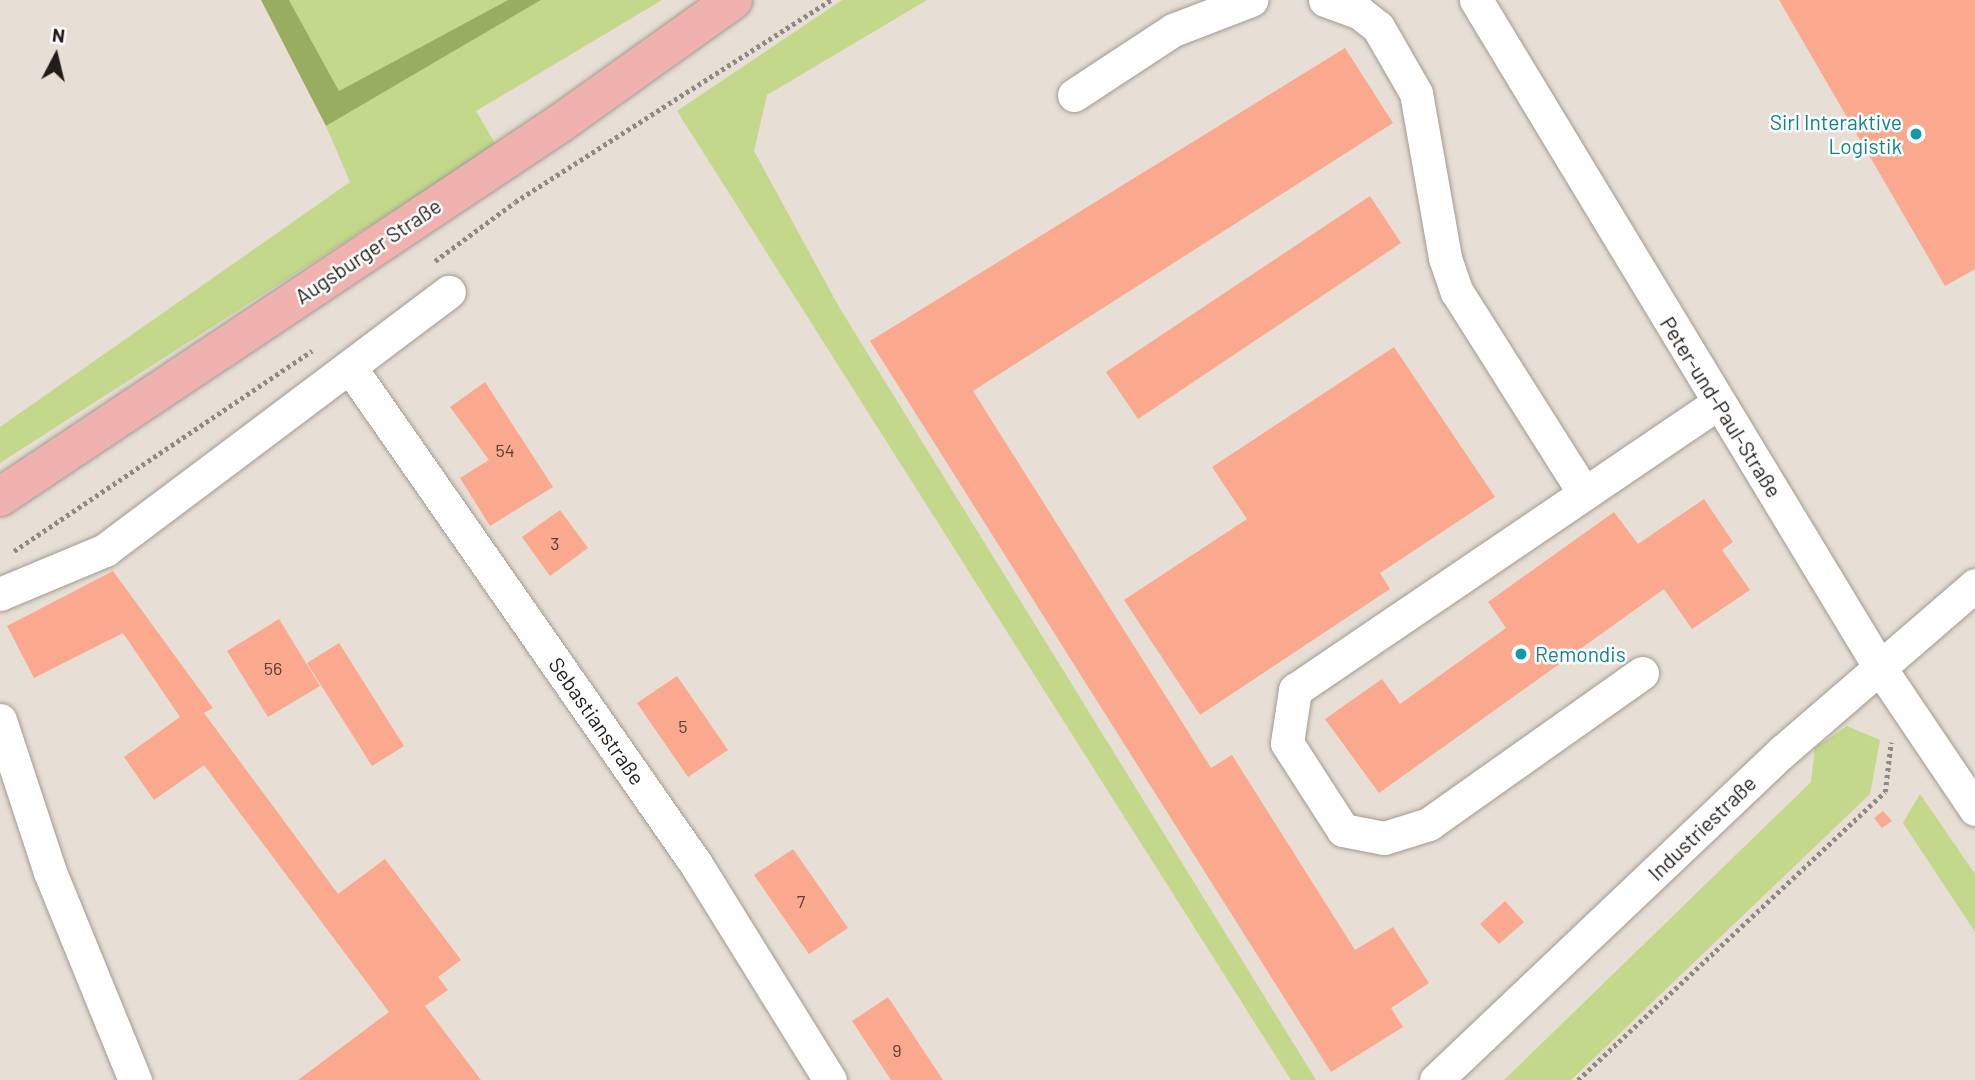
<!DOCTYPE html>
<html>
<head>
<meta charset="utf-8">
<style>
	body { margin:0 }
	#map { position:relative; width:1975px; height:1080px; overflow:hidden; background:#e7ded5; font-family:Barlow,sans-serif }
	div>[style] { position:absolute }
	.green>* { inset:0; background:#c3d88b }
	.forest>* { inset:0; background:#99ad61 }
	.building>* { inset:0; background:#faa98e }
	.path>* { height:4.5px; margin-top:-2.25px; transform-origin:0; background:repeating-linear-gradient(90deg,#8f8982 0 3.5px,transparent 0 7px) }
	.roads { filter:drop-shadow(0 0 2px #a39a92) drop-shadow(0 0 2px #a39a92) }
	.minor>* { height:33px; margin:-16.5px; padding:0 16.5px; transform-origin:16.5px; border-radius:16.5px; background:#fff }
	.major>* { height:38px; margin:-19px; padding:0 19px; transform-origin:19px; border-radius:19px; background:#efb2af }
	.dots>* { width:19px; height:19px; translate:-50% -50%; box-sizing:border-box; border:4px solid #fff; border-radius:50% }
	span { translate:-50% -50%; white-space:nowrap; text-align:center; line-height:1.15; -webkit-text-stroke:5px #fff; paint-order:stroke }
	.number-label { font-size:18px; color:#564037 }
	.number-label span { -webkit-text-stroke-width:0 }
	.culture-label { font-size:21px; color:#0d838f }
	.right { translate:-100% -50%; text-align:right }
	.left { translate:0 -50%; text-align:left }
	.street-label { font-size:21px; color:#201d1a }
	.north { position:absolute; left:21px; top:21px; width:70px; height:70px; -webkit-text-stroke:5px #fff; paint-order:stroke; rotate:7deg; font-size:19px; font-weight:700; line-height:28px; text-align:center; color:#201d1a }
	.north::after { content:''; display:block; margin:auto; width:24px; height:32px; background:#201d1a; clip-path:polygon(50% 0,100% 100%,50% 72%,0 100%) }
</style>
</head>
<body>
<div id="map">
	<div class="green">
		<div style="clip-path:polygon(289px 0,508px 0,339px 91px)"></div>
		<div style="clip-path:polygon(541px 0,662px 0,476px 111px,496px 145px,0 463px,0 427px,350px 182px,326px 126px)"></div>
		<div style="clip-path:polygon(842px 0,927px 0,767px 95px,754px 151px,839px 307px,1316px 1080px,1291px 1080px,677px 111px)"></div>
		<div style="clip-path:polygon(1847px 726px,1880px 740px,1870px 794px,1571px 1080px,1504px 1080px,1811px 782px,1815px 748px)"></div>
		<div style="clip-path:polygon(1920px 794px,1975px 874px,1975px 932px,1903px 823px)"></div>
	</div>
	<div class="forest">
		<div style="clip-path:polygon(261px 0,289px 0,339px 91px,508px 0,541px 0,326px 126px)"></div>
	</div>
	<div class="building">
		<div style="clip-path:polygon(1779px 0,1975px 0,1975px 269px,1945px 286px)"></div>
		<div style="clip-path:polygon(1345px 48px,1393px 123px,973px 391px,1211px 768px,1232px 755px,1355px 950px,1393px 927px,1429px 983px,1391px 1008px,1403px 1027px,1331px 1072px,870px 341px)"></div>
		<div style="clip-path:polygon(1370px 196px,1401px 243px,1138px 419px,1106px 372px)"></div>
		<div style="clip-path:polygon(1394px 347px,1495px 497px,1380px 573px,1390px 589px,1200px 715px,1124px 600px,1247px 519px,1212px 467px)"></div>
		<div style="clip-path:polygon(485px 382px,553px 487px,490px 526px,460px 478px,489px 460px,450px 407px)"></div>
		<div style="clip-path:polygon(1704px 499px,1733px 542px,1722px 550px,1750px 590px,1692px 629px,1664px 589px,1379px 793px,1325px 719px,1382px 679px,1400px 704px,1506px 628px,1488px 602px,1614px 512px,1638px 544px)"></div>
		<div style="clip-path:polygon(560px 510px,588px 548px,550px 576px,522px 537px)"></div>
		<div style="clip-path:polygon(113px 571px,213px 708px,204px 713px,338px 894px,385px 859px,461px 960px,438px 977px,448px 990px,425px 1006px,481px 1080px,298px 1080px,389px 1012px,204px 765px,154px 800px,124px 757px,180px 717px,123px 633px,34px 678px,7px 626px)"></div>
		<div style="clip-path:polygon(279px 619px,320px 686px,268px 717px,227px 651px)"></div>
		<div style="clip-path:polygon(339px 643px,404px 746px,372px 766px,307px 663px)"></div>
		<div style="clip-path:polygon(677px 676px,728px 750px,688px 777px,637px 703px)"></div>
		<div style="clip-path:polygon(1883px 811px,1892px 821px,1882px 828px,1874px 818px)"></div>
		<div style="clip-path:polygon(793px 849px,848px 928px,809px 954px,754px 875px)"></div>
		<div style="clip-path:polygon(1505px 901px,1524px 922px,1499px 944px,1480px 924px)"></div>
		<div style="clip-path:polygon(888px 997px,943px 1080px,891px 1080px,852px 1021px)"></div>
	</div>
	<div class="path">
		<div style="left:435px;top:261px;width:99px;rotate:-36.4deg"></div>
		<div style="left:515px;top:202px;width:375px;rotate:-32.6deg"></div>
		<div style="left:14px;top:551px;width:359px;rotate:-33.9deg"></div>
		<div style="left:1578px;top:1080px;width:421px;rotate:-43.2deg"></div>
		<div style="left:1885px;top:792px;width:50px;rotate:-83.2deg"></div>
	</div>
	<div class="roads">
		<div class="minor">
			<div style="left:1325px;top:0;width:37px;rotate:20deg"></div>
			<div style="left:1360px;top:13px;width:23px;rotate:38deg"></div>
			<div style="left:1378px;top:27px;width:76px;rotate:60.1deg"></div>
			<div style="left:1416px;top:93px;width:168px;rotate:80deg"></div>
			<div style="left:1445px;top:258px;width:36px;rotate:71deg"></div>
			<div style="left:1457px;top:292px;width:236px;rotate:57.7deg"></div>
			<div style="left:1476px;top:0;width:781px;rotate:58.83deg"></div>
			<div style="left:1880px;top:668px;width:170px;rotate:56deg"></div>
			<div style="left:1074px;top:95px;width:118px;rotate:-33.3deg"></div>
			<div style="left:1173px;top:30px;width:84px;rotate:-21deg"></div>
			<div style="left:352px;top:370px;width:602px;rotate:55.15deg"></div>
			<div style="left:696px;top:864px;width:254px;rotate:58.2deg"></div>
			<div style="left:0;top:594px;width:114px;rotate:-22.7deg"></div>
			<div style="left:105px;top:550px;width:430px;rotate:-36.9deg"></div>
			<div style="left:1642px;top:673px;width:261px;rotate:144.7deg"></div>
			<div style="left:1429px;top:824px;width:47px;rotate:162.7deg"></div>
			<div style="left:1384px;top:838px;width:42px;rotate:-169deg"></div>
			<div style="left:1343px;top:830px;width:103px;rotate:-122.8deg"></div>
			<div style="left:1287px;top:743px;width:54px;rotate:-81.4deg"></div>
			<div style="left:1295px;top:690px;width:511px;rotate:-34.16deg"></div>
			<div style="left:0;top:720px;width:160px;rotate:71.8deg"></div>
			<div style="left:50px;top:872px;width:225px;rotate:67.8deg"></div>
			<div style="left:1436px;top:1080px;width:478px;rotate:-43.5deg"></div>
			<div style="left:1783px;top:751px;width:254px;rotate:-40.8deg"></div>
		</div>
		<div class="major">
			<div style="left:0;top:497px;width:676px;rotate:-33.71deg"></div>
			<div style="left:562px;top:122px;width:210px;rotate:-35.5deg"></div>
		</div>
	</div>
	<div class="dots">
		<div style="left:1916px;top:134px;background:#0f9aa8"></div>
		<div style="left:1521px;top:654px;background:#0f9aa8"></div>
	</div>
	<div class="number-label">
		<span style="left:505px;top:450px">54</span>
		<span style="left:555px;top:543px">3</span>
		<span style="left:273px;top:668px">56</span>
		<span style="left:683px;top:726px">5</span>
		<span style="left:801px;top:901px">7</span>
		<span style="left:897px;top:1050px">9</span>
	</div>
	<div class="culture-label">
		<span class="right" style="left:1902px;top:134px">Sirl Interaktive<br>Logistik</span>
		<span class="left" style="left:1535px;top:654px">Remondis</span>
	</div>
	<div class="street-label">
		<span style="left:368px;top:251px;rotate:-34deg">Augsburger Straße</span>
		<span style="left:1721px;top:407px;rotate:58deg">Peter-und-Paul-Straße</span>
		<span style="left:597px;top:721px;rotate:55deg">Sebastianstraße</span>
		<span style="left:1702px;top:828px;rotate:-44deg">Industriestraße</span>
	</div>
	<div class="north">N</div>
</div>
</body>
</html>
